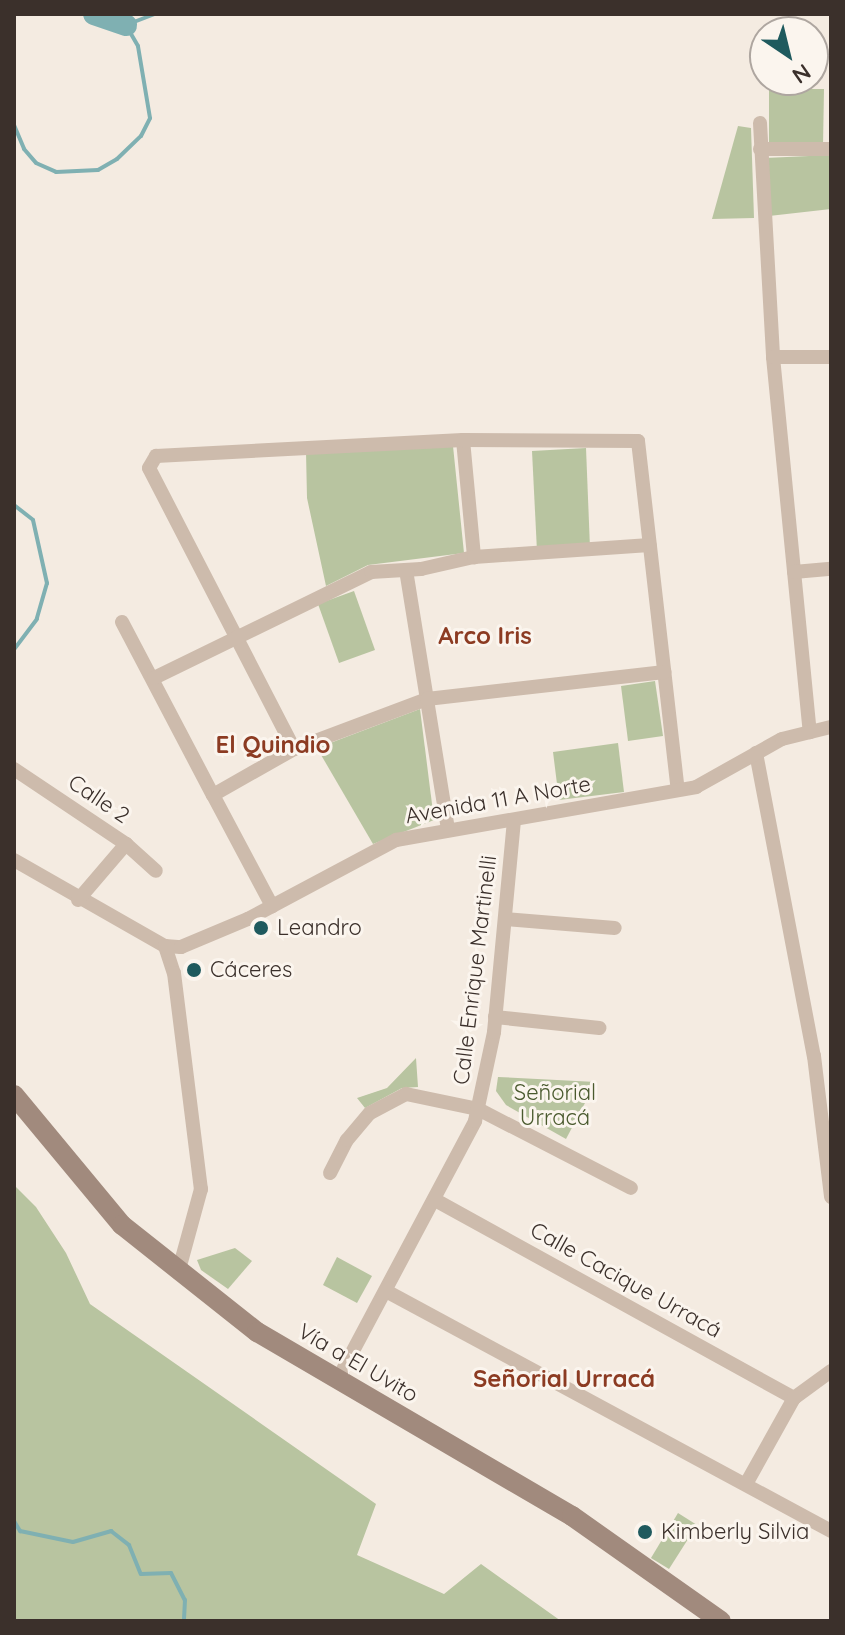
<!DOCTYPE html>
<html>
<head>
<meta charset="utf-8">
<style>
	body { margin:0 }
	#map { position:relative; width:845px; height:1635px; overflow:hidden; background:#f4ebe1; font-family:Quicksand,sans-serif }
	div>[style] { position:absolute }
	.green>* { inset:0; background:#b8c4a0 }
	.stream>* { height:4px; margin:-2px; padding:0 2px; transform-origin:2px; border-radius:2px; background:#7fb0b2 }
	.river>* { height:22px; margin:-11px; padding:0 11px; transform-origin:11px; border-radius:11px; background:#7fb0b2 }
	.street>* { height:14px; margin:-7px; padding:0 7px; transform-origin:7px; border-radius:7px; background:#cdbbac }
	.secondary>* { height:20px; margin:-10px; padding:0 10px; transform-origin:10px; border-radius:10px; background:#a18a7d }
	.dots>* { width:22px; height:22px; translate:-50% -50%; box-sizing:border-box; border:4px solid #fbf5ee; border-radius:50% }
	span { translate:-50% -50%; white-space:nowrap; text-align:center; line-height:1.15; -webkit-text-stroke:6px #fbf5ee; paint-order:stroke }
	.street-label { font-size:22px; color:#3b302b }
	.poi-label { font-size:22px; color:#3b302b }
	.left { translate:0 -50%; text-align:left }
	.park-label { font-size:22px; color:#4a5a2e }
	.neighbourhood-label { font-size:24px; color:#8c3b22; font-weight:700 }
	.frame { position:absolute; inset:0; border:16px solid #3b302b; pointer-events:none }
	.north { position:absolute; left:749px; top:16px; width:80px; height:80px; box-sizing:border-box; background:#fbf5ee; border:2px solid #aea6a0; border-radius:50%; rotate:145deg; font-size:22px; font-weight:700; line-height:32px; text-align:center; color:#3b302b }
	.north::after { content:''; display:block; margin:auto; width:28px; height:36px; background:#1f5a5e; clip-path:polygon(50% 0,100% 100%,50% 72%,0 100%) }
</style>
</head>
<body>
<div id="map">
	<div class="green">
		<div style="clip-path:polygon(769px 89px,824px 89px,823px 146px,769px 145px)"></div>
		<div style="clip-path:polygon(738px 126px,751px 128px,754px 218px,712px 219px)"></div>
		<div style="clip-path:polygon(831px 155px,831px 209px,769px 216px,765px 158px)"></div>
		<div style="clip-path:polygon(453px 446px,464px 553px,368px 565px,326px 586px,307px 498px,306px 452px)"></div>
		<div style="clip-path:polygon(586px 448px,590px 548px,537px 551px,532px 451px)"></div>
		<div style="clip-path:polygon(354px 591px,375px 650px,339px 663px,318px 604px)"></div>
		<div style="clip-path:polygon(655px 681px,663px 736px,628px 741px,621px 686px)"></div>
		<div style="clip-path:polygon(420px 709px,434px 820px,373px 844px,317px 748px)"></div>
		<div style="clip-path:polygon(618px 743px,624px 792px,559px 800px,553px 752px)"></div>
		<div style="clip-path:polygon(416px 1058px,418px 1087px,402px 1088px,365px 1108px,357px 1098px,387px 1088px)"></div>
		<div style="clip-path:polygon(498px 1077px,596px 1082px,566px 1139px,506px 1105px,496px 1091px)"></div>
		<div style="clip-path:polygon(14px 1185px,36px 1207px,66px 1253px,90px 1304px,376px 1504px,357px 1555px,444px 1594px,481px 1564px,561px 1621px,14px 1621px)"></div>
		<div style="clip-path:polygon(235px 1248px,252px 1261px,228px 1289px,201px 1270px,197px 1260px)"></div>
		<div style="clip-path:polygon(337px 1257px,372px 1276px,357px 1303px,323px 1285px)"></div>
		<div style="clip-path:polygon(678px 1513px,697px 1525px,669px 1569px,651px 1558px)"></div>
	</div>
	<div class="stream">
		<div style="left:14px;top:125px;width:26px;rotate:67deg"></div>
		<div style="left:24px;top:149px;width:18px;rotate:49deg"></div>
		<div style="left:36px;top:163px;width:22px;rotate:24deg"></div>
		<div style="left:56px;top:172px;width:42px;rotate:-2.7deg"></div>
		<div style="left:98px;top:170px;width:22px;rotate:-30deg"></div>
		<div style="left:117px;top:159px;width:33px;rotate:-44deg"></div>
		<div style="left:141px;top:136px;width:20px;rotate:-63deg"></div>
		<div style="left:150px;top:118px;width:73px;rotate:-99.5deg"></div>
		<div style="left:138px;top:46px;width:24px;rotate:-120deg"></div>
		<div style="left:126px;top:25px;width:30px;rotate:-21deg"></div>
		<div style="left:14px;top:505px;width:24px;rotate:38deg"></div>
		<div style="left:33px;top:520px;width:65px;rotate:77.5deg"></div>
		<div style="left:47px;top:583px;width:37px;rotate:106deg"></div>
		<div style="left:37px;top:619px;width:39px;rotate:127deg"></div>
		<div style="left:14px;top:1521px;width:12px;rotate:59deg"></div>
		<div style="left:20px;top:1531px;width:54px;rotate:11.7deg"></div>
		<div style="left:73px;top:1542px;width:40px;rotate:-16deg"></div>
		<div style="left:111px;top:1531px;width:23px;rotate:38deg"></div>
		<div style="left:129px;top:1545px;width:31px;rotate:68deg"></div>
		<div style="left:141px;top:1574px;width:30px;rotate:-2deg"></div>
		<div style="left:171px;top:1573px;width:30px;rotate:63deg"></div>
		<div style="left:185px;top:1600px;width:21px;rotate:93deg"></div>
	</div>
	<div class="river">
		<div style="left:94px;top:14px;width:34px;rotate:19deg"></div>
	</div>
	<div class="street">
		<div style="left:760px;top:123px;width:234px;rotate:86.8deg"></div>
		<div style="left:773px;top:357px;width:377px;rotate:84.4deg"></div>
		<div style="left:760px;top:149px;width:71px"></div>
		<div style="left:773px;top:357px;width:58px"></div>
		<div style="left:463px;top:440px;width:118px;rotate:84.6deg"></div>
		<div style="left:406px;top:570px;width:263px;rotate:80.8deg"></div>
		<div style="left:794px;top:572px;width:37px;rotate:-5deg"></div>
		<div style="left:122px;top:622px;width:195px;rotate:62.3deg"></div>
		<div style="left:213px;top:795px;width:93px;rotate:-29.6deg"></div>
		<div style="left:294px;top:749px;width:316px;rotate:-117.3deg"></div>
		<div style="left:149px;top:468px;width:14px;rotate:-60deg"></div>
		<div style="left:156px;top:456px;width:307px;rotate:-3deg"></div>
		<div style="left:463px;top:440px;width:175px;rotate:0.3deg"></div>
		<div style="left:638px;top:441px;width:351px;rotate:83.5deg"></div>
		<div style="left:154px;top:678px;width:242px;rotate:-26deg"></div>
		<div style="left:371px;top:572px;width:50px;rotate:-3.4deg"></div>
		<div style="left:421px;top:569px;width:54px;rotate:-12.8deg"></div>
		<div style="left:474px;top:557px;width:176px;rotate:-3.9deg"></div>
		<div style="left:294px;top:749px;width:142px;rotate:-20.6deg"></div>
		<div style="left:427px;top:699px;width:239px;rotate:-6.5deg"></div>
		<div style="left:756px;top:753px;width:309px;rotate:79.2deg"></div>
		<div style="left:814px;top:1056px;width:142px;rotate:83.1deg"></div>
		<div style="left:14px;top:769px;width:135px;rotate:33.8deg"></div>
		<div style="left:126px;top:844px;width:40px;rotate:42deg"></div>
		<div style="left:213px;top:795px;width:126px;rotate:62deg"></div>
		<div style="left:14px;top:860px;width:174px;rotate:29.7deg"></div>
		<div style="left:165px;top:946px;width:16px;rotate:4deg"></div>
		<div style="left:181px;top:947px;width:73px;rotate:-22.7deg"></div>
		<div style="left:248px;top:919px;width:168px;rotate:-28.1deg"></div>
		<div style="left:396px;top:840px;width:305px;rotate:-10deg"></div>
		<div style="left:696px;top:787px;width:98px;rotate:-29.2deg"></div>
		<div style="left:782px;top:739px;width:50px;rotate:-13.8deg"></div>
		<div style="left:78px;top:900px;width:74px;rotate:-49.4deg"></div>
		<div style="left:505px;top:919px;width:110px;rotate:4.7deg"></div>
		<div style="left:165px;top:946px;width:28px;rotate:72deg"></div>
		<div style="left:174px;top:973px;width:218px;rotate:82.9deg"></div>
		<div style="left:201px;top:1189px;width:87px;rotate:105.3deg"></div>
		<div style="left:495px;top:1017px;width:105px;rotate:6deg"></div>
		<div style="left:330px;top:1173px;width:37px;rotate:-63deg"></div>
		<div style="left:347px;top:1140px;width:35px;rotate:-50deg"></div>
		<div style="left:370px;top:1113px;width:41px;rotate:-27.8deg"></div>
		<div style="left:406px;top:1094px;width:74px;rotate:11.8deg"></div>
		<div style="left:478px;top:1109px;width:172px;rotate:27.3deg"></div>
		<div style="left:437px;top:1201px;width:408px;rotate:28.9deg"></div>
		<div style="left:386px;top:1291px;width:506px;rotate:28.34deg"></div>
		<div style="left:338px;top:1379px;width:292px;rotate:-62deg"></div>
		<div style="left:475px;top:1121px;width:91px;rotate:-77.9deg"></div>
		<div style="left:494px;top:1032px;width:213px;rotate:-84.6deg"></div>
		<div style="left:746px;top:1484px;width:98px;rotate:-60.8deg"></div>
		<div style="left:794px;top:1398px;width:46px;rotate:-36.1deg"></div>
	</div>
	<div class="secondary">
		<div style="left:14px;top:1095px;width:169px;rotate:50.3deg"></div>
		<div style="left:122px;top:1225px;width:172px;rotate:38.4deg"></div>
		<div style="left:257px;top:1332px;width:365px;rotate:30.3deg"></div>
		<div style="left:572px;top:1516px;width:182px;rotate:35.2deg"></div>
	</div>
	<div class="dots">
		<div style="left:261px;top:928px;background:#1f5a5e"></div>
		<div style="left:194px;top:970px;background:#1f5a5e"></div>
		<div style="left:645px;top:1532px;background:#1f5a5e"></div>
	</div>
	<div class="street-label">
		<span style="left:99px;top:799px;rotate:34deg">Calle 2</span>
		<span style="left:498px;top:800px;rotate:-10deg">Avenida 11 A Norte</span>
		<span style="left:475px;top:970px;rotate:-83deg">Calle Enrique Martinelli</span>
		<span style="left:626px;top:1280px;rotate:29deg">Calle Cacique Urracá</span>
		<span style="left:358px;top:1363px;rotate:30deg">Vía a El Uvito</span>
	</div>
	<div class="poi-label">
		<span class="left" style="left:277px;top:928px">Leandro</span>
		<span class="left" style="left:210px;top:970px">Cáceres</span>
		<span class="left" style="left:661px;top:1532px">Kimberly Silvia</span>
	</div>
	<div class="park-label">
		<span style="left:555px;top:1105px">Señorial<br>Urracá</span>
	</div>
	<div class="neighbourhood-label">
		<span style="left:485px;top:636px">Arco Iris</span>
		<span style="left:273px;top:745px">El Quindio</span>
		<span style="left:564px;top:1379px">Señorial Urracá</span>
	</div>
	<div class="frame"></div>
	<div class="north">N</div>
</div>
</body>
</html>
